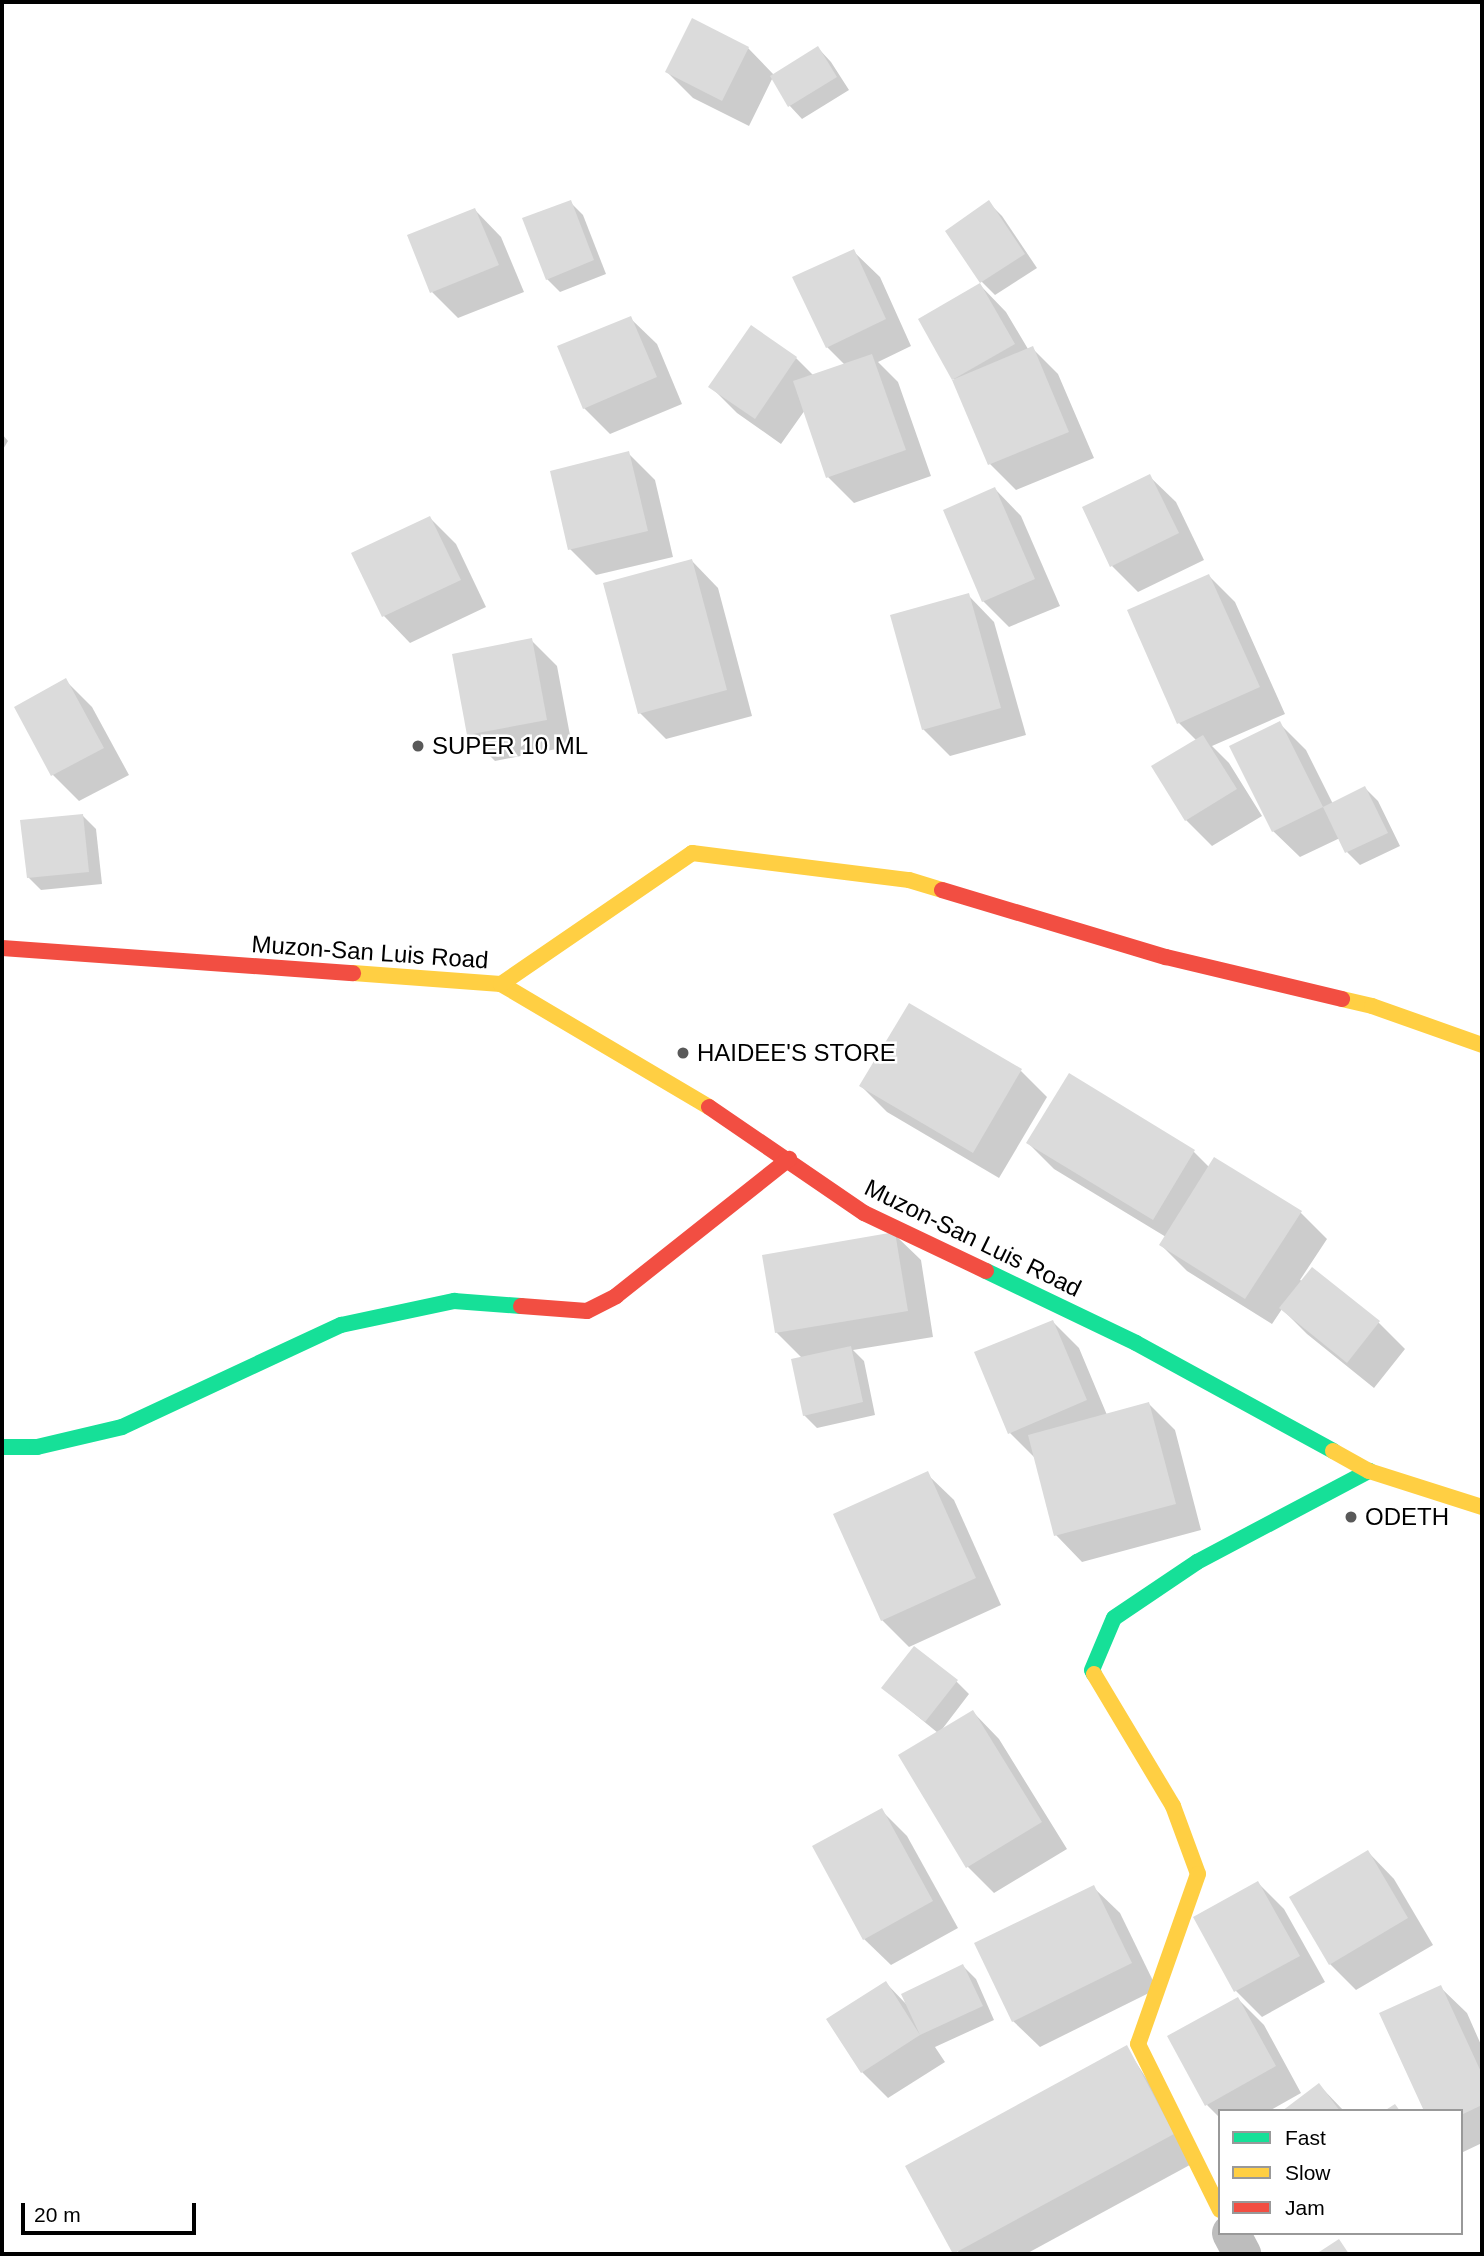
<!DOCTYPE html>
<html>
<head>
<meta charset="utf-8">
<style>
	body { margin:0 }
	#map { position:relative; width:1484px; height:2256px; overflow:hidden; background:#fff; font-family:Helvetica,sans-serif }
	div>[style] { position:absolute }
	.shadow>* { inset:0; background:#0003 }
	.building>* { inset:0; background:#dbdbdb }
	.street>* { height:38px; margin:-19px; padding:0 19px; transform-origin:19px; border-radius:19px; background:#bdbdbd }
	.fast>* { height:16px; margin:-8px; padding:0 8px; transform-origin:8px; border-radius:8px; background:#16e098 }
	.slow>* { height:16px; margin:-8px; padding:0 8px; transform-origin:8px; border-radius:8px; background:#ffcf43 }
	.jam>* { height:16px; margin:-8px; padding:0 8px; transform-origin:8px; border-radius:8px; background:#f24e42 }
	.dots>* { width:19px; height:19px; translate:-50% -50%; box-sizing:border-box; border:4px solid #fff; border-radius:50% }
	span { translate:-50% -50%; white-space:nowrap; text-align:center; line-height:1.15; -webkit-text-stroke:5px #fff; paint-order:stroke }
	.poi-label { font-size:24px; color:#000 }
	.left { translate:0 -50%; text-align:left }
	.street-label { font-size:24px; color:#000 }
	.frame { position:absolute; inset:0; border:4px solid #000; pointer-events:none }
	.legend { position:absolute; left:1218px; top:2109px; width:245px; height:126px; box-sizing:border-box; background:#fff; border:2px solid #999; margin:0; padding:9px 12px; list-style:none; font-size:21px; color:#000 }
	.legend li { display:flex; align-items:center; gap:14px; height:35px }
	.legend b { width:35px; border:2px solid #999 }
	.scale { position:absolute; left:21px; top:2203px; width:175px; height:32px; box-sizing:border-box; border:4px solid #000; border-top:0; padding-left:9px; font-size:21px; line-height:24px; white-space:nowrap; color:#000; -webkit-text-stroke:5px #fff; paint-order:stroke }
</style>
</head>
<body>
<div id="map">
	<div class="shadow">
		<div style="clip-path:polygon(748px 48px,774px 75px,818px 48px,831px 62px,849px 90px,802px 119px,789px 105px,773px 77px,749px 126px,693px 98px,667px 72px)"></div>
		<div style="clip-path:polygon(570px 202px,583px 215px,606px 274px,560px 292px,547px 279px)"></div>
		<div style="clip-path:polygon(989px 203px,1002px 216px,1037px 268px,995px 295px,982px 282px,948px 231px)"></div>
		<div style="clip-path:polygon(475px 210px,501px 237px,524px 292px,458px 318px,432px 292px)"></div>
		<div style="clip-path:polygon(853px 251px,880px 277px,911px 346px,878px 362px,898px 382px,931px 476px,854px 503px,828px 477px,805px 410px,781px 444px,737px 413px,711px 387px,796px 358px,814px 376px,845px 365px,827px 347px)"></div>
		<div style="clip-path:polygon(980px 285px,1006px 312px,1028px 349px,1032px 348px,1058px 374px,1094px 458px,1016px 490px,990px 464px,954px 379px,921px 320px)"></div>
		<div style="clip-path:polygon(630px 318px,657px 344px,682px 404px,610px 434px,584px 408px)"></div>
		<div style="clip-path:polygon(2px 434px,8px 441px,2px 451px)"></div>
		<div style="clip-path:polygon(628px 453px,655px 480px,673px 557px,596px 575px,570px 549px)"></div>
		<div style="clip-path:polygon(1149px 476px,1176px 502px,1204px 560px,1138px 592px,1112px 566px)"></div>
		<div style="clip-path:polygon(995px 489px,1021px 516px,1060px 606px,1009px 627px,983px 601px)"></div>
		<div style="clip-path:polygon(430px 518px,456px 544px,486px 607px,410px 643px,384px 616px,354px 553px)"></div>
		<div style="clip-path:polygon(692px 561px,718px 588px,752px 716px,666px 739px,640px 713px)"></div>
		<div style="clip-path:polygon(1209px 576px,1235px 602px,1285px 714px,1212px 746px,1229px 763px,1262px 816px,1212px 846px,1186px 820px,1197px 741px,1179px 723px)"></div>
		<div style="clip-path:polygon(968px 595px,994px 622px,1026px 735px,950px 756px,923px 729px)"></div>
		<div style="clip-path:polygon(531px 640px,557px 666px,572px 746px,495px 761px,468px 734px)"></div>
		<div style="clip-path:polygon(66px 681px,92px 707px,129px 775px,79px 801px,53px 775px)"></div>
		<div style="clip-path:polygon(1280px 724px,1306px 750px,1333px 804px,1365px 788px,1378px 801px,1400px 846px,1360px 865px,1347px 852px,1340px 838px,1300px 857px,1273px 831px)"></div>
		<div style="clip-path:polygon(83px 816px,96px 829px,102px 884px,41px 890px,28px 877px)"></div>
		<div style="clip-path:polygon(1021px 1071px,1047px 1097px,999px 1178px,887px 1112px,861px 1086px)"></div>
		<div style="clip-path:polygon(1069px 1075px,1194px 1152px,1210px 1168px,1301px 1213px,1327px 1239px,1300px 1280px,1302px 1281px,1312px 1269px,1379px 1323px,1405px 1349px,1374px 1388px,1307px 1334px,1282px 1309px,1272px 1324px,1187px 1271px,1161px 1245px,1166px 1237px,1054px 1169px,1028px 1143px)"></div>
		<div style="clip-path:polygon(894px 1234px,921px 1260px,933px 1337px,853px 1350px,864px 1361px,875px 1415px,817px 1428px,804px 1415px,802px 1358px,776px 1332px)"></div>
		<div style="clip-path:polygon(1053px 1322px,1079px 1348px,1107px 1415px,1149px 1404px,1175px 1430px,1201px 1530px,1082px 1562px,1056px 1535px,1036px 1459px,1010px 1433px)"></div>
		<div style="clip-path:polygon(927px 1474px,954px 1500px,1001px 1605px,909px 1647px,882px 1620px)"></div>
		<div style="clip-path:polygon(956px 1681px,969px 1694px,940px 1732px,973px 1712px,999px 1739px,1067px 1849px,994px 1893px,968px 1867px,938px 1733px,883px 1688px)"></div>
		<div style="clip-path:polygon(881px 1810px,907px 1836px,958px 1928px,891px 1965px,864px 1939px)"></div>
		<div style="clip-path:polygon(1368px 1852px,1394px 1879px,1433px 1945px,1356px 1990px,1330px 1964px)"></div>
		<div style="clip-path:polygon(1258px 1883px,1284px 1909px,1325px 1982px,1262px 2017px,1236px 1991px,1196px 1918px)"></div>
		<div style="clip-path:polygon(1093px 1887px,1120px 1913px,1157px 1989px,1040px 2047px,1013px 2021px)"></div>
		<div style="clip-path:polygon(963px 1966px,976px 1979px,994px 2020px,935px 2047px,945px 2062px,888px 2098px,862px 2072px,886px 1983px,907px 2005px)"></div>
		<div style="clip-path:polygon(1440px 1987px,1467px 2013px,1482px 2047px,1482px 2143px,1461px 2153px,1461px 2111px)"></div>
		<div style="clip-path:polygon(1238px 1999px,1264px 2025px,1301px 2093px,1269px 2111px,1220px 2111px,1220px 2118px,1207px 2105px)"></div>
		<div style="clip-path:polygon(1126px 2047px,1199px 2160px,1026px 2254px,956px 2254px)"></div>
		<div style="clip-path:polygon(1319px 2085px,1344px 2111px,1285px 2111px)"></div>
	</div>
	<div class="building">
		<div style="clip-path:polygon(692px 18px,749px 47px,722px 101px,665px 72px)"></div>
		<div style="clip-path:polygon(818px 46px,837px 77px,788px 107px,770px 76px)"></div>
		<div style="clip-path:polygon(571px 200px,594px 260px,546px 280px,522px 218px)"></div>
		<div style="clip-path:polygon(989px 200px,1025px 254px,980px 283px,945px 231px)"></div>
		<div style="clip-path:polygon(475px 208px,499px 265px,430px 293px,407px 235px)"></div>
		<div style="clip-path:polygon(854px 249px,886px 319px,826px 348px,792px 277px)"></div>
		<div style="clip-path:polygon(980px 283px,1015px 344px,952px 380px,918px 319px)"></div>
		<div style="clip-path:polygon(631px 316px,657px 377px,583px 409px,557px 346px)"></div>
		<div style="clip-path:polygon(751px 325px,797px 357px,755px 419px,708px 387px)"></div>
		<div style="clip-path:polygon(1033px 346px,1069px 432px,988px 465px,952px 380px)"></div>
		<div style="clip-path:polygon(872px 354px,906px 450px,826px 478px,793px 381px)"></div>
		<div style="clip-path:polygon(629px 451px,648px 531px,568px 550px,550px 471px)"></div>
		<div style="clip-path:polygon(1150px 474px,1179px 533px,1110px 567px,1082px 507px)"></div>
		<div style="clip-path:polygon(995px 487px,1035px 579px,982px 602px,943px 510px)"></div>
		<div style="clip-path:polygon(430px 516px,461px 580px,382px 617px,351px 553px)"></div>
		<div style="clip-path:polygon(692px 559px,727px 690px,638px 714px,603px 583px)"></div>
		<div style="clip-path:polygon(1209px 574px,1260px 687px,1177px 724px,1127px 610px)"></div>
		<div style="clip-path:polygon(969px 593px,1001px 708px,922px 730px,890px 615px)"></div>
		<div style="clip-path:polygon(532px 638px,547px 720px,467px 735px,452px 654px)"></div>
		<div style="clip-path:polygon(66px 678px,104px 748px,51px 776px,14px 707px)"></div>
		<div style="clip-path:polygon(1280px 721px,1323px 807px,1272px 832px,1229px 746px)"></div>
		<div style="clip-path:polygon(1203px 735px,1237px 789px,1185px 821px,1151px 766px)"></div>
		<div style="clip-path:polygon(1365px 786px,1388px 833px,1345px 853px,1323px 807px)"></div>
		<div style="clip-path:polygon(83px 814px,89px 872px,27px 878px,20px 820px)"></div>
		<div style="clip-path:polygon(909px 1003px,1022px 1069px,973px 1153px,859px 1086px)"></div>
		<div style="clip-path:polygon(1069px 1073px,1195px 1150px,1153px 1220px,1026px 1143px)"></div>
		<div style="clip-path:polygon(1214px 1157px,1302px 1211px,1245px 1299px,1159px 1245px)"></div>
		<div style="clip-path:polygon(895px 1232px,908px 1311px,775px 1333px,762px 1255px)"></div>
		<div style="clip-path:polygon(1312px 1267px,1380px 1321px,1347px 1363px,1279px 1308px)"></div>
		<div style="clip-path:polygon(1053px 1320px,1087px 1400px,1008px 1434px,974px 1352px)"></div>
		<div style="clip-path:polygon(851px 1346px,863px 1402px,803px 1416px,791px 1359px)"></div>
		<div style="clip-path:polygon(1149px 1402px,1176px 1504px,1054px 1536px,1028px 1435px)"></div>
		<div style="clip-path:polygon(928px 1471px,976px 1578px,881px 1621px,833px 1514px)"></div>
		<div style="clip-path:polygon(914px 1646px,958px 1680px,925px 1722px,881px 1688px)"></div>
		<div style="clip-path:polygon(973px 1710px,1042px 1822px,966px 1868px,898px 1755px)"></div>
		<div style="clip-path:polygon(882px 1808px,933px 1901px,863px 1940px,812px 1846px)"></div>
		<div style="clip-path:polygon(1368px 1850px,1408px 1918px,1329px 1965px,1289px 1897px)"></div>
		<div style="clip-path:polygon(1258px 1881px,1300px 1956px,1234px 1992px,1193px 1917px)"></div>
		<div style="clip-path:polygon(1094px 1885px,1132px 1963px,1012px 2022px,974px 1943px)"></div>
		<div style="clip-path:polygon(963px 1964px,983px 2006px,920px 2035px,861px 2073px,826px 2019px,886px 1981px,920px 2035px,901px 1994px)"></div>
		<div style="clip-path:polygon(1441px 1985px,1482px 2074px,1482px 2105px,1461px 2115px,1461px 2111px,1424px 2111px,1379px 2013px)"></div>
		<div style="clip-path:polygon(1238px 1997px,1276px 2066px,1205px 2106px,1167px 2036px)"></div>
		<div style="clip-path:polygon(1127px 2045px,1174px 2134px,953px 2254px,905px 2166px)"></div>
		<div style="clip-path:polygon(1319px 2083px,1340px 2111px,1282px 2111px)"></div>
		<div style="clip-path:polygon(1395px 2104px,1400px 2111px,1384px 2111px)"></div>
		<div style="clip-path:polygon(1339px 2239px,1349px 2254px,1316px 2254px)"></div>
	</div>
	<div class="street">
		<div style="left:1231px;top:2233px;width:24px;rotate:62deg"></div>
	</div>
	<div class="fast">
		<div style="left:986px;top:1271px;width:166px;rotate:25.6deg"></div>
		<div style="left:1136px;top:1343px;width:225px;rotate:28.7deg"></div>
		<div style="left:2px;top:1447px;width:35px"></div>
		<div style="left:37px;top:1447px;width:87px;rotate:-13.2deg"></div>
		<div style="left:122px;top:1427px;width:242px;rotate:-25deg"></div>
		<div style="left:341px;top:1325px;width:116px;rotate:-12deg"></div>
		<div style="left:454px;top:1301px;width:67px;rotate:4.3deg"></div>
		<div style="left:1094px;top:1674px;width:4px;rotate:-117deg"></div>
		<div style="left:1092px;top:1670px;width:56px;rotate:-67.1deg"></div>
		<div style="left:1114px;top:1618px;width:100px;rotate:-34deg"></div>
		<div style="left:1197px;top:1562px;width:195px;rotate:-27.9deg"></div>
	</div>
	<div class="slow">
		<div style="left:353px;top:973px;width:148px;rotate:4.3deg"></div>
		<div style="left:501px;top:984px;width:242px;rotate:30.6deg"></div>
		<div style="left:501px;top:984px;width:232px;rotate:-34.4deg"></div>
		<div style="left:692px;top:853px;width:219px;rotate:7.1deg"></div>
		<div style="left:909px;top:880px;width:34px;rotate:17deg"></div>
		<div style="left:1342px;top:999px;width:31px;rotate:13deg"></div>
		<div style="left:1372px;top:1006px;width:117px;rotate:19.5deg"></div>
		<div style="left:1333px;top:1451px;width:41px;rotate:29.1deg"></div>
		<div style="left:1369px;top:1471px;width:119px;rotate:17.7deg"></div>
		<div style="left:1094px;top:1674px;width:154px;rotate:59.1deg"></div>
		<div style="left:1173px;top:1806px;width:72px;rotate:69.8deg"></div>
		<div style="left:1198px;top:1874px;width:180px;rotate:109.4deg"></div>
		<div style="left:1138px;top:2044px;width:185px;rotate:63.7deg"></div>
	</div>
	<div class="jam">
		<div style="left:942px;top:890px;width:234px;rotate:16.7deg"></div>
		<div style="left:1166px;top:957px;width:181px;rotate:13.4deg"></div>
		<div style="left:2px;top:948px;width:352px;rotate:4.1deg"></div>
		<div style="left:709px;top:1107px;width:188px;rotate:34.4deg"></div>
		<div style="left:864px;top:1213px;width:135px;rotate:25.4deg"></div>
		<div style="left:521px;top:1306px;width:66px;rotate:4.3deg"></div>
		<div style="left:587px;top:1311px;width:33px;rotate:-27deg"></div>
		<div style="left:616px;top:1296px;width:221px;rotate:-38.4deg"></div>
	</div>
	<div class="dots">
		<div style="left:418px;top:746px;background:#595959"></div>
		<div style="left:683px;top:1053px;background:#595959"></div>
		<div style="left:1351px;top:1517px;background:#595959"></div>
	</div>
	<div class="poi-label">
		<span class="left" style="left:432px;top:746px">SUPER 10 ML</span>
		<span class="left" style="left:697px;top:1053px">HAIDEE'S STORE</span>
		<span class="left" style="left:1365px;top:1517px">ODETH</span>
	</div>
	<div class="street-label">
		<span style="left:370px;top:952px;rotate:4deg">Muzon-San Luis Road</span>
		<span style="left:973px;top:1238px;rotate:26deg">Muzon-San Luis Road</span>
	</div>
	<div class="frame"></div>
	<ul class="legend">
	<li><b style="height:9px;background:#16e098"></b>Fast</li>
	<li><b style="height:9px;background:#ffcf43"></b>Slow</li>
	<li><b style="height:9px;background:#f24e42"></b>Jam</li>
	</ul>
	<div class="scale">20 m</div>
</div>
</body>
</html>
